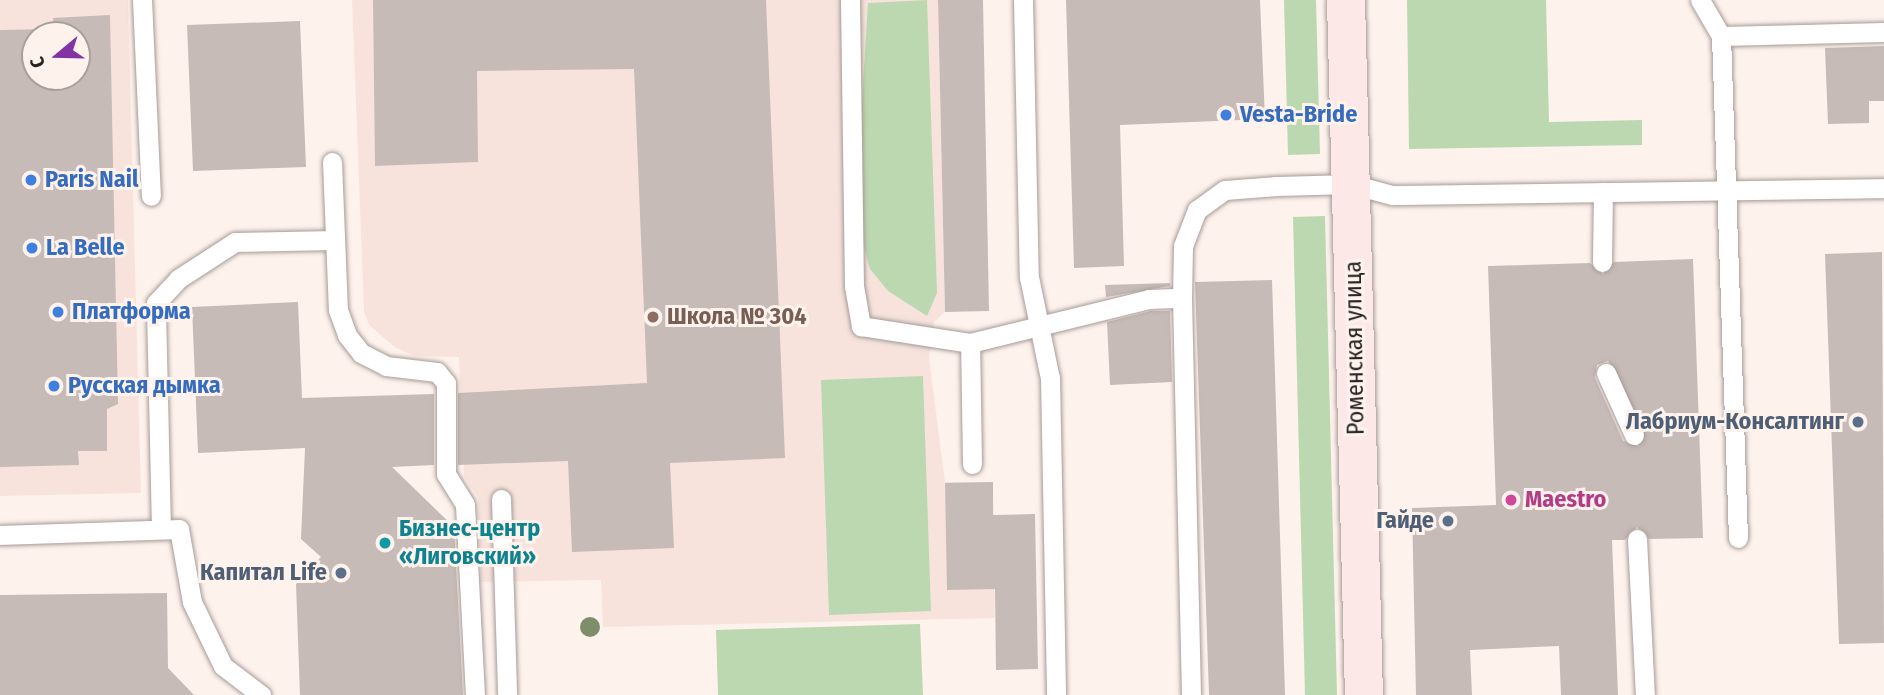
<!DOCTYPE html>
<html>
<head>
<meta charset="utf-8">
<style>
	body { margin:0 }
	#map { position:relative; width:1884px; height:695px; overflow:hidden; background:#fef2ed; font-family:"Fira Sans Condensed",sans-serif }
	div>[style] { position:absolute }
	.built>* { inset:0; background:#f7e3dc }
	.green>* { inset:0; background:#bcd8b0 }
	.building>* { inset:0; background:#c6bbb7 }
	.roads { filter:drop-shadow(0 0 2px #a69b97) drop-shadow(0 0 2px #a69b97) }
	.lane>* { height:19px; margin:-9.5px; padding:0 9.5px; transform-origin:9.5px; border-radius:9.5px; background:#fff }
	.secondary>* { height:38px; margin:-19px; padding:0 19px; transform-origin:19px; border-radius:19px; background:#fce9e7 }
	.trees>* { width:20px; height:20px; margin:-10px; border-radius:50%; background:#7e8e6b }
	.dots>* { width:19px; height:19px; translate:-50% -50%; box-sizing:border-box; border:4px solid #fef2ed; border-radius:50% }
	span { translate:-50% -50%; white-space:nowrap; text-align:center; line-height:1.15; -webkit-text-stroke:6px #fef2ed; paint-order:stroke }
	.shop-label { font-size:24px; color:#366cbe; font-weight:700 }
	.left { translate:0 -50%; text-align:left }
	.education-label { font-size:24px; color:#785e54; font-weight:700 }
	.street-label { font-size:24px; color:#272321 }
	.service-label { font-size:24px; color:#4e5e75; font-weight:700 }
	.right { translate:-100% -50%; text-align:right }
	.hotel-label { font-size:24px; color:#b23c85; font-weight:700 }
	.culture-label { font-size:24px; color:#0d838f; font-weight:700 }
	.north { position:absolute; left:21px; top:21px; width:70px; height:70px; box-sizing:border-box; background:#fef2ed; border:2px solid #a89f9b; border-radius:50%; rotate:251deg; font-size:19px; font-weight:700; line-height:28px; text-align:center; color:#272321 }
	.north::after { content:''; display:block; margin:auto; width:24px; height:32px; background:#8334a4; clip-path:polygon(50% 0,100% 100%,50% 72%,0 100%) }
</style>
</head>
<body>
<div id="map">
	<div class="built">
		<div style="clip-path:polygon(evenodd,0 0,128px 0,141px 493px,0 496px,0 0,35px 35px,77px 35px,77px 77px,35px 77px,35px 35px)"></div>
		<div style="clip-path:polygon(352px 0,938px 0,945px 312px,934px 322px,929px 358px,945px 482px,993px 482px,995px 618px,603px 627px,601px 580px,481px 582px,478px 497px,464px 476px,459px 357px,415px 356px,396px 348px,369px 325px,364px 312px)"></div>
	</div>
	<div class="green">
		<div style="clip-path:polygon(927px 0,937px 293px,927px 316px,888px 291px,870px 269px,855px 215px,868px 3px)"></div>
		<div style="clip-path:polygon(1284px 0,1316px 0,1320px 154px,1288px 155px)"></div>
		<div style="clip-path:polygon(1407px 0,1546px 0,1549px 122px,1642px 120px,1642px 145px,1409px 149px)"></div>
		<div style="clip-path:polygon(1325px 216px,1337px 695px,1305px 695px,1293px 217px)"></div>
		<div style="clip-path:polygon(923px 376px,931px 611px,829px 615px,821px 380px)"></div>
		<div style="clip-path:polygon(920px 624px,923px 695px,718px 695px,716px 630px)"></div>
	</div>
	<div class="building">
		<div style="clip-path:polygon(373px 0,766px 0,785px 458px,670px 463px,674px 548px,572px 552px,568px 461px,458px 465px,458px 393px,647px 383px,634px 69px,477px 71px,478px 162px,375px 166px)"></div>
		<div style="clip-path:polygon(938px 0,983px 0,989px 311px,945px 312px)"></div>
		<div style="clip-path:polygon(1066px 0,1260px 0,1265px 119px,1120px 125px,1124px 266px,1074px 268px)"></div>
		<div style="clip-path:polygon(evenodd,110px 15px,118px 404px,107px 409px,107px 451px,78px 451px,79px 465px,0 467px,0 30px,54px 29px,53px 18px,110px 15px,35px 35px,77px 35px,77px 77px,35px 77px,35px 35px)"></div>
		<div style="clip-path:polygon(300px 21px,306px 167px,193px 171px,187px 25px)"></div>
		<div style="clip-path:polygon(1884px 46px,1884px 101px,1869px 101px,1869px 123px,1828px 124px,1825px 48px)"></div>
		<div style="clip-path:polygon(1882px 252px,1884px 643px,1839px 644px,1825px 254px)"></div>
		<div style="clip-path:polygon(evenodd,1693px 259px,1703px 538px,1649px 539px,1637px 527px,1625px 540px,1612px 540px,1618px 695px,1561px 695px,1559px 646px,1470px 650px,1472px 695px,1416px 695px,1412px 508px,1496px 505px,1488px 266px,1590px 263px,1603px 274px,1614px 262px,1693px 259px,1608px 361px,1645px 430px,1638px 446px,1623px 441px,1595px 378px,1597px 365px,1608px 361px)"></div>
		<div style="clip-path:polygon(1272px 280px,1285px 695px,1209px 695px,1195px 282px)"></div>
		<div style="clip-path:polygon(1170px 283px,1170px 286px,1106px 297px,1105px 285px)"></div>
		<div style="clip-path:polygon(298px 302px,302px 398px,434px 394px,434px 465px,392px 467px,454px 527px,463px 695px,300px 695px,296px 584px,321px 557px,301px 539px,305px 448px,198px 453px,192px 307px)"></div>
		<div style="clip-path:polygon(1151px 311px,1170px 311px,1172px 382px,1110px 385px,1107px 322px)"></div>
		<div style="clip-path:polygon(993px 482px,993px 515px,1035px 514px,1038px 669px,996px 670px,995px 589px,947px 590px,945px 483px)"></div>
		<div style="clip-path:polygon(167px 593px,168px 668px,194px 695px,0 695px,0 595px)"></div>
	</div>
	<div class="roads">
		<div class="lane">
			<div style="left:142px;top:0;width:196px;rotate:87.4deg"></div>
			<div style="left:850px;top:0;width:286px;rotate:89.2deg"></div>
			<div style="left:854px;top:286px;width:41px;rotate:80.1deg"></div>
			<div style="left:861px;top:326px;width:110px;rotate:8.9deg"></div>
			<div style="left:1023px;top:0;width:277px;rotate:88.8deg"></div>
			<div style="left:1029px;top:277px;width:103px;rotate:78.3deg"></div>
			<div style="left:1050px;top:378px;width:317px;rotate:88.9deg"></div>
			<div style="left:1700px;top:0;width:42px;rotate:59.7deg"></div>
			<div style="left:1721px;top:36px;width:502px;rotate:88.06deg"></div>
			<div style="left:1721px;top:36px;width:163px;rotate:-1.4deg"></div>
			<div style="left:332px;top:162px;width:148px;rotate:87.7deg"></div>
			<div style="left:338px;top:310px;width:27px;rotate:70deg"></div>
			<div style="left:347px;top:335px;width:23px;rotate:52deg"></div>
			<div style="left:361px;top:353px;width:28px;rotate:27deg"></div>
			<div style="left:386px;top:366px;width:51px;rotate:6.7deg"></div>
			<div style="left:437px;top:372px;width:14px;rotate:51deg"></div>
			<div style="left:446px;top:383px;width:91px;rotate:90deg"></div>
			<div style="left:446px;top:474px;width:36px;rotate:58deg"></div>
			<div style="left:465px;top:505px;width:190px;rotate:87deg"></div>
			<div style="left:1602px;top:262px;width:70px;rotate:-89.2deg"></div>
			<div style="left:1606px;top:373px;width:68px;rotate:65.7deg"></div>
			<div style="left:972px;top:464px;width:121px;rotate:-90.9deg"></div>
			<div style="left:970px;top:343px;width:184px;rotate:-13.8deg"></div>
			<div style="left:1149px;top:299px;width:33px;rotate:-2deg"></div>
			<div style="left:501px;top:499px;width:196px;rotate:88.2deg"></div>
			<div style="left:161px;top:529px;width:226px;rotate:-91.3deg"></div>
			<div style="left:156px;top:303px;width:33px;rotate:-47deg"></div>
			<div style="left:178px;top:279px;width:68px;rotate:-33deg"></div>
			<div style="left:235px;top:242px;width:100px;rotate:-1.1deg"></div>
			<div style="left:0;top:535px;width:179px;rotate:-1.9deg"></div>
			<div style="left:179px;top:529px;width:74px;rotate:79.9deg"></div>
			<div style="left:192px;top:602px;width:71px;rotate:64.2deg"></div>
			<div style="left:223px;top:666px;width:48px;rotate:37.3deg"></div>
			<div style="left:1637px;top:539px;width:156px;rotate:87.1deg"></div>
			<div style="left:1191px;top:695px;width:397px;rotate:-91.3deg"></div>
			<div style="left:1182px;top:298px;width:52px;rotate:-88.9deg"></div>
			<div style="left:1183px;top:246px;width:39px;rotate:-69deg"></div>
			<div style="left:1197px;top:210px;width:34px;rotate:-36deg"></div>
			<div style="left:1225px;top:190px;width:52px;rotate:-4.4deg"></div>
			<div style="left:1277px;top:186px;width:74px;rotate:-1.5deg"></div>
			<div style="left:1351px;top:184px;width:42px;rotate:15deg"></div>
			<div style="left:1392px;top:195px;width:492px;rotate:-0.8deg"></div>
		</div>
		<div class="secondary">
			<div style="left:1346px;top:0;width:695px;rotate:88.52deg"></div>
		</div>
	</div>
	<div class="trees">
		<div style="left:590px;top:627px"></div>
	</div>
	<div class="dots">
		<div style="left:1226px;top:115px;background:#3f7fe0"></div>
		<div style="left:31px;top:180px;background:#3f7fe0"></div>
		<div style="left:32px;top:248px;background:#3f7fe0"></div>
		<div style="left:58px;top:312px;background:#3f7fe0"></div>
		<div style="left:653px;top:317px;background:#8d6e63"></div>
		<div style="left:54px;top:386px;background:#3f7fe0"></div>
		<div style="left:1858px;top:422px;background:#5c6f8a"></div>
		<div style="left:1511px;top:500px;background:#d1479c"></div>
		<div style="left:1448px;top:521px;background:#5c6f8a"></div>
		<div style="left:385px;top:543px;background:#0f9aa8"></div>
		<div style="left:341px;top:573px;background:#5c6f8a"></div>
	</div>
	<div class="shop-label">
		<span class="left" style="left:1240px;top:115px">Vesta-Bride</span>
		<span class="left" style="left:45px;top:180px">Paris Nail</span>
		<span class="left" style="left:46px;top:248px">La Belle</span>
		<span class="left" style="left:72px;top:312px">Платформа</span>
		<span class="left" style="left:68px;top:386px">Русская дымка</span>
	</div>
	<div class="education-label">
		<span class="left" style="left:667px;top:317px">Школа № 304</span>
	</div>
	<div class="street-label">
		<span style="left:1355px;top:348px;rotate:-91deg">Роменская улица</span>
	</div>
	<div class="service-label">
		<span class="right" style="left:1844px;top:422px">Лабриум-Консалтинг</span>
		<span class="right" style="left:1434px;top:521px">Гайде</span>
		<span class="right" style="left:327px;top:573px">Капитал Life</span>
	</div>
	<div class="hotel-label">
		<span class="left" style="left:1525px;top:500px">Maestro</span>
	</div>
	<div class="culture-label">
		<span class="left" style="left:399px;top:543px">Бизнес-центр<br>«Лиговский»</span>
	</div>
	<div class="north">С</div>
</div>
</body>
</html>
